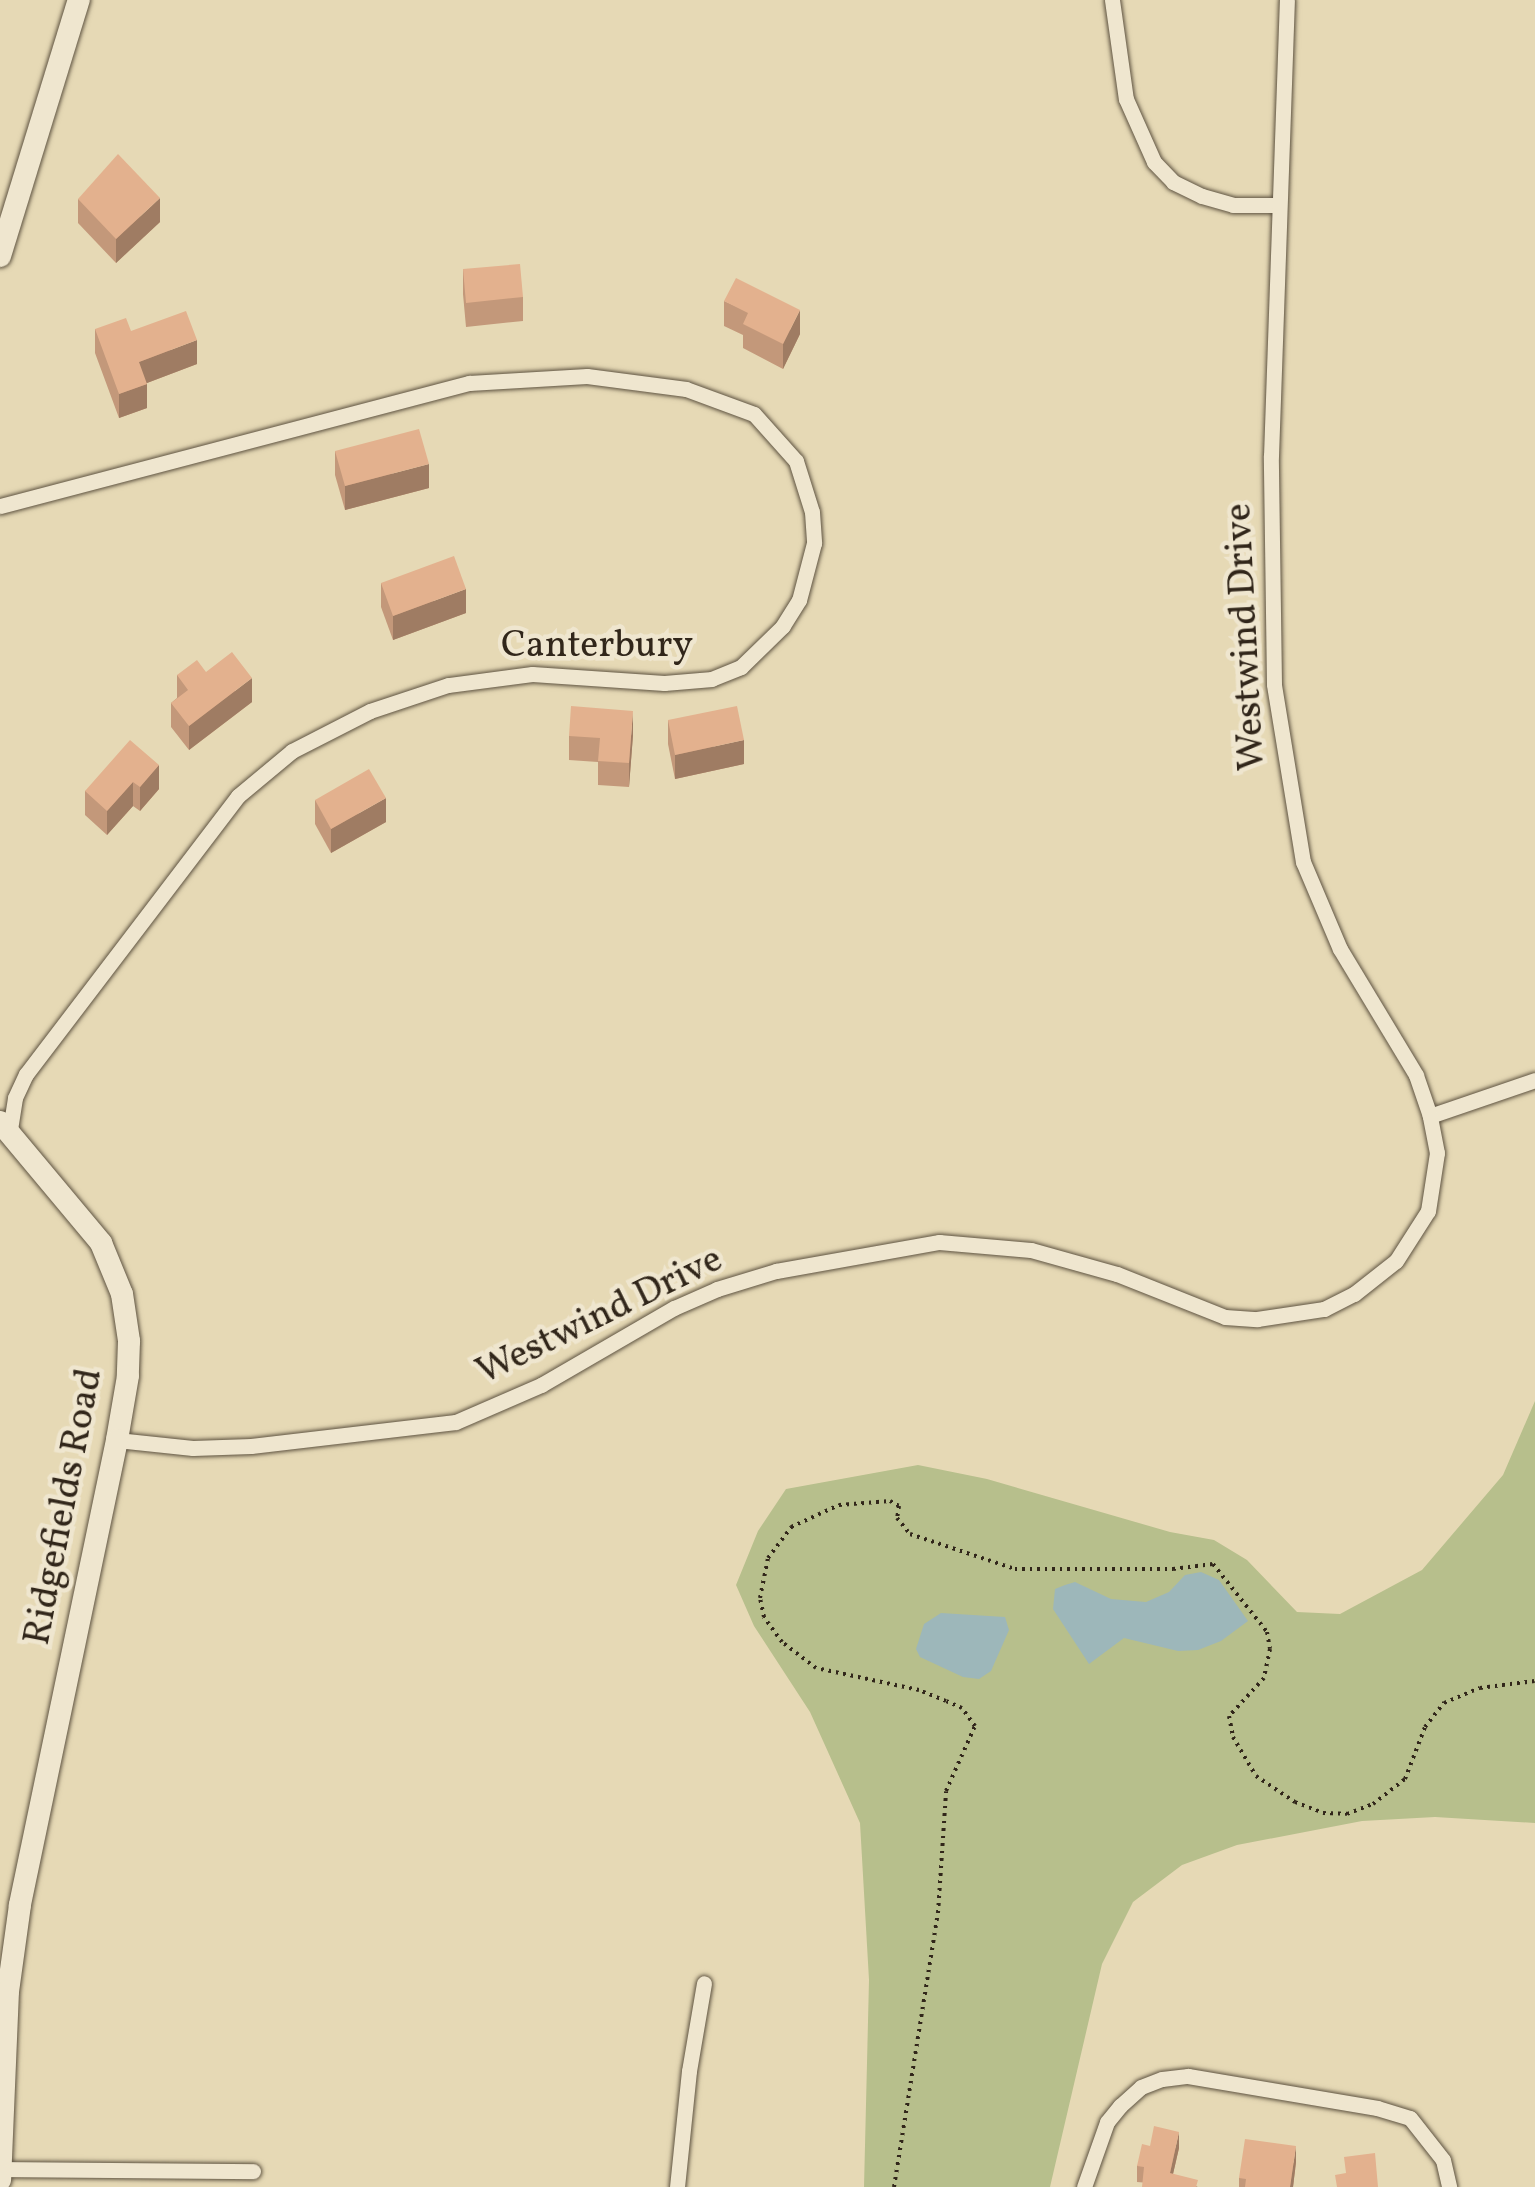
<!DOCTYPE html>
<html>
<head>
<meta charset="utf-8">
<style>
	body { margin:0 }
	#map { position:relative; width:1535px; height:2187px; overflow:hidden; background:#e6d9b5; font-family:Vollkorn,serif }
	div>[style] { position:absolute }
	.green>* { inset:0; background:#b7bf8c }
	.water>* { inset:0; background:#9db7ba }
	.path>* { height:4px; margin-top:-2px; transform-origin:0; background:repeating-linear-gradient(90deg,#31261a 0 2.5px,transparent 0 7.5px) }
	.roads { filter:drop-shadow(0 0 2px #5e5341) drop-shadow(0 0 2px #5e5341) }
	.street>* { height:15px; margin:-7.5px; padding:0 7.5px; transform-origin:7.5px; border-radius:7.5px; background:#efe6cf }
	.secondary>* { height:22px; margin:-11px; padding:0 11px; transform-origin:11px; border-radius:11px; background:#efe6cf }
	.wall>* { inset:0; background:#c3987a }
	.shaded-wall>* { inset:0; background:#9f7c63 }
	.building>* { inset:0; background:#e3b18e }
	span { translate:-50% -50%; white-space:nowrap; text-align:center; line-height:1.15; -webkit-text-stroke:9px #efe6cf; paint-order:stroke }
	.street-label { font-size:38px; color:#31261a }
</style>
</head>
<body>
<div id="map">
	<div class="green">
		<div style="clip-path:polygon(1535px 1401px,1535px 1823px,1435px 1817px,1362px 1821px,1237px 1845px,1182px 1865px,1133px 1902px,1102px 1964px,1050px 2187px,864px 2187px,869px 1980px,860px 1823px,810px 1712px,754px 1626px,736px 1585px,758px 1531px,786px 1489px,918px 1465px,987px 1479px,1170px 1532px,1214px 1540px,1247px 1560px,1297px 1612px,1340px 1614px,1422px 1570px,1503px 1475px)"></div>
	</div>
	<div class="water">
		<div style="clip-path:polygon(1201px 1572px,1219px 1580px,1248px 1621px,1221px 1641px,1198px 1650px,1178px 1651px,1124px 1638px,1089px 1664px,1053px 1609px,1055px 1589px,1065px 1585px,1075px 1582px,1111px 1599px,1146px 1602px,1169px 1592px,1185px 1575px)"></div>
		<div style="clip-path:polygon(941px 1613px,1005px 1617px,1009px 1630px,991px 1671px,979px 1679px,963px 1677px,920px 1657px,916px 1649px,924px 1624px)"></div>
	</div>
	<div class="path">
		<div style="left:894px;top:2187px;width:278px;rotate:-80.9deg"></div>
		<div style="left:938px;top:1913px;width:122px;rotate:-86.2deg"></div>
		<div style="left:946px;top:1791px;width:71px;rotate:-66deg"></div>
		<div style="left:975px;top:1726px;width:22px;rotate:-126deg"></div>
		<div style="left:962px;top:1708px;width:17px;rotate:-156deg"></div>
		<div style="left:946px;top:1701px;width:29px;rotate:-158deg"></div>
		<div style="left:919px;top:1690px;width:105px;rotate:-167.9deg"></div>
		<div style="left:816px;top:1668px;width:43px;rotate:-142.6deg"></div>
		<div style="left:782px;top:1642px;width:31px;rotate:-126deg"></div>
		<div style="left:764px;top:1617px;width:19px;rotate:-102deg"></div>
		<div style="left:760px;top:1598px;width:41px;rotate:-78.7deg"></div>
		<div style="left:768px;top:1558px;width:39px;rotate:-53deg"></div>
		<div style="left:791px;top:1527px;width:53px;rotate:-24.6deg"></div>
		<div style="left:839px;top:1505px;width:51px;rotate:-4.5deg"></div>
		<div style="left:890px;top:1501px;width:10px;rotate:29deg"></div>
		<div style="left:899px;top:1506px;width:12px;rotate:99deg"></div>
		<div style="left:897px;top:1518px;width:21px;rotate:51deg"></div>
		<div style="left:910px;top:1534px;width:111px;rotate:18.4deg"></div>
		<div style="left:1015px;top:1569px;width:158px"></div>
		<div style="left:1173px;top:1569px;width:40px;rotate:-7.1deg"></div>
		<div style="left:1213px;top:1564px;width:87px;rotate:51.5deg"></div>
		<div style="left:1267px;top:1632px;width:17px;rotate:80deg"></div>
		<div style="left:1270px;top:1649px;width:30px;rotate:102deg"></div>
		<div style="left:1264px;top:1678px;width:52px;rotate:132.6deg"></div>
		<div style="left:1229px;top:1716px;width:21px;rotate:79deg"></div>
		<div style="left:1233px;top:1737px;width:45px;rotate:59.5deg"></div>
		<div style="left:1256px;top:1776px;width:47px;rotate:33.7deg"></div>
		<div style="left:1295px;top:1802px;width:30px;rotate:21deg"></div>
		<div style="left:1323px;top:1813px;width:24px;rotate:2deg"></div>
		<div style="left:1347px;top:1814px;width:28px;rotate:-21deg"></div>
		<div style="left:1373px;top:1804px;width:41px;rotate:-38deg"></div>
		<div style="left:1405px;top:1779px;width:56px;rotate:-69deg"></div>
		<div style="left:1425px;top:1727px;width:31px;rotate:-52deg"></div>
		<div style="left:1444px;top:1703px;width:39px;rotate:-23deg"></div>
		<div style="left:1480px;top:1688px;width:55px;rotate:-7.3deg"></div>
	</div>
	<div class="roads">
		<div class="street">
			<div style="left:1112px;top:0;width:100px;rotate:82deg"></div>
			<div style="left:1126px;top:99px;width:69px;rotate:66deg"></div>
			<div style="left:1154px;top:162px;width:28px;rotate:46deg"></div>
			<div style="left:1173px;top:182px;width:32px;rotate:26deg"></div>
			<div style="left:1202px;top:196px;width:32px;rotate:16deg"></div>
			<div style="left:1233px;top:205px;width:45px"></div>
			<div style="left:0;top:506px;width:485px;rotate:-14.7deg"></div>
			<div style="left:469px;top:383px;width:118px;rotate:-3.4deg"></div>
			<div style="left:587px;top:376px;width:100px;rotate:7.5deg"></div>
			<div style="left:686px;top:389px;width:72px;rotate:20.2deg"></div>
			<div style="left:754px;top:414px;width:63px;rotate:48.2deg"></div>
			<div style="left:796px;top:461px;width:53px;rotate:72.6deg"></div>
			<div style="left:812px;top:512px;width:31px;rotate:86deg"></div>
			<div style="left:814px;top:543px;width:59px;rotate:104.7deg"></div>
			<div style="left:799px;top:600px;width:31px;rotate:122deg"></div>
			<div style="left:783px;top:626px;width:59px;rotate:135.7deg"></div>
			<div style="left:741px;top:667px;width:31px;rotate:158deg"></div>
			<div style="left:712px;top:679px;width:48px;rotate:175.2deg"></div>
			<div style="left:664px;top:683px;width:132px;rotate:-176.1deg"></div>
			<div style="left:532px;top:674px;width:85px;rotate:172.5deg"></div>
			<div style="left:448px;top:685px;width:82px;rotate:161.6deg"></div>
			<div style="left:370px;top:711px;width:88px;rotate:152.9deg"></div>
			<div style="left:292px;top:751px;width:70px;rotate:140.2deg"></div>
			<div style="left:238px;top:796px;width:350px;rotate:127.3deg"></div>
			<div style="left:26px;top:1074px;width:26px;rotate:115deg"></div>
			<div style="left:15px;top:1098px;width:33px;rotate:99deg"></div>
			<div style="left:1430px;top:1116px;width:111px;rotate:-18.9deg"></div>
			<div style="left:117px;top:1440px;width:76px;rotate:6deg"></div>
			<div style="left:193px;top:1448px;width:58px;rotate:-2deg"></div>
			<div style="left:251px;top:1446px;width:206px;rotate:-6.7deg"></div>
			<div style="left:456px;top:1422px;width:93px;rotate:-23.5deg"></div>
			<div style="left:541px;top:1385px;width:154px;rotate:-30.1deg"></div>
			<div style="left:674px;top:1308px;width:47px;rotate:-23.8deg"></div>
			<div style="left:717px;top:1289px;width:62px;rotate:-17deg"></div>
			<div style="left:776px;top:1271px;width:166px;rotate:-10.1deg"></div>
			<div style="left:939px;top:1242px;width:92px;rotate:5deg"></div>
			<div style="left:1031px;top:1250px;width:89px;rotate:15.6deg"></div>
			<div style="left:1117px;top:1274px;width:116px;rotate:21.7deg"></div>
			<div style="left:1225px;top:1317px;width:32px;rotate:4deg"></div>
			<div style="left:1257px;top:1319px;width:68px;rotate:-8.5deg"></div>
			<div style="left:1324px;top:1309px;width:34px;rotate:-27deg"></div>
			<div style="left:1354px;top:1294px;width:53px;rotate:-38.2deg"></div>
			<div style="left:1396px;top:1261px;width:59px;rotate:-57.4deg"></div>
			<div style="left:1428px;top:1211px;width:59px;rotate:-81.2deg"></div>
			<div style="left:1437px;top:1153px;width:38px;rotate:-101deg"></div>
			<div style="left:1430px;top:1116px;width:43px;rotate:-108.9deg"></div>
			<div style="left:1416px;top:1075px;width:147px;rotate:-121.1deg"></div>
			<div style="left:1340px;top:949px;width:95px;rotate:-113deg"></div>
			<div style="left:1303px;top:862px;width:180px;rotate:-99.3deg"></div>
			<div style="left:1274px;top:684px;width:228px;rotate:-90.8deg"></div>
			<div style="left:1271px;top:456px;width:456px;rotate:-88deg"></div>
			<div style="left:1px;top:2169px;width:252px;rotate:0.5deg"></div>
			<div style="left:677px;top:2187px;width:117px;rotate:-84.1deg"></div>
			<div style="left:689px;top:2071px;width:89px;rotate:-80.3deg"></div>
			<div style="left:1084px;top:2187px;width:69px;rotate:-70.5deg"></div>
			<div style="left:1107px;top:2122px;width:21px;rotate:-51deg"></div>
			<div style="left:1120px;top:2106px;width:28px;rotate:-42deg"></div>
			<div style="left:1141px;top:2087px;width:22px;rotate:-21deg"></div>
			<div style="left:1162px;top:2079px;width:26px;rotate:-7deg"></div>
			<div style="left:1188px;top:2076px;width:192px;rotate:9.6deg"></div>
			<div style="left:1377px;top:2108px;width:34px;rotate:17deg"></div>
			<div style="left:1410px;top:2118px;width:53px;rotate:51.8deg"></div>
			<div style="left:1443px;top:2160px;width:28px;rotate:77deg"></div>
		</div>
		<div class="secondary">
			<div style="left:0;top:256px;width:268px;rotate:-72.9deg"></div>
			<div style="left:0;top:1122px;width:158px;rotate:50.1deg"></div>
			<div style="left:101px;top:1243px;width:55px;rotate:67.6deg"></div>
			<div style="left:122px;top:1294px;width:48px;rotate:81.5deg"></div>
			<div style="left:129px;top:1341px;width:35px;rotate:92deg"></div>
			<div style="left:128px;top:1376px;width:65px;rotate:99.8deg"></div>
			<div style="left:117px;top:1440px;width:475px;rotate:101.8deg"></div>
			<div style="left:20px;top:1905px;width:87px;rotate:97.9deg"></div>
			<div style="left:8px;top:1991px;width:189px;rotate:92.4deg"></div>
		</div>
	</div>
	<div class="wall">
		<div style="clip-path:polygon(78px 199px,160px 222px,116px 263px,78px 223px)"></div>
		<div style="clip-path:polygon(463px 269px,523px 297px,523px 321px,466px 327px,463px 294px)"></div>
		<div style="clip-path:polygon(724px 301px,800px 334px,783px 369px,743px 348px,743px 335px,724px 326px)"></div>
		<div style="clip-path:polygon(95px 329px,131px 331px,197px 364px,147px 383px,147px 408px,119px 418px,95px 353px)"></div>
		<div style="clip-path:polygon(335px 451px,429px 488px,345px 510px,335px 475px)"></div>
		<div style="clip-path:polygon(381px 583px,466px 613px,393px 640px,381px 607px)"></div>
		<div style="clip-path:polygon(206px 672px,252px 702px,189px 750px,171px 727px,171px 703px,177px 698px,177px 675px)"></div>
		<div style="clip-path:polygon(668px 720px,744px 764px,675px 779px,668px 744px)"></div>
		<div style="clip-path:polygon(633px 735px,629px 787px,598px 785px,598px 762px,569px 760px,569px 736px)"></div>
		<div style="clip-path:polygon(159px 765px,159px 789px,140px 811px,133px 806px,107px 835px,85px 815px,85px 791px)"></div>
		<div style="clip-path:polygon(315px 800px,386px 822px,331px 853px,315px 824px)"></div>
		<div style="clip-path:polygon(1150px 2146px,1179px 2148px,1173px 2174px,1198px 2187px,1137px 2182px,1137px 2166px)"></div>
		<div style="clip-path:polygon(1296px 2162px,1293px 2187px,1239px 2187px,1239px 2178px)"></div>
	</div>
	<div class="shaded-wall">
		<div style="clip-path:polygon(160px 198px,160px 222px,116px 263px,116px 239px)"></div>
		<div style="clip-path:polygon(800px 310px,800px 334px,783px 369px,783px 344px)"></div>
		<div style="clip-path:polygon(197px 340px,197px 364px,139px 386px,139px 362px)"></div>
		<div style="clip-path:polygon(147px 384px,147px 408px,119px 418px,119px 394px)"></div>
		<div style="clip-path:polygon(429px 464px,429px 488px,345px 510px,345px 486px)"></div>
		<div style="clip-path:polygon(466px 589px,466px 613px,393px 640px,393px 616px)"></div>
		<div style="clip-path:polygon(252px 678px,252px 702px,189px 750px,189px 726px)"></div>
		<div style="clip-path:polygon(633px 711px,633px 735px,629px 787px,629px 763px)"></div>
		<div style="clip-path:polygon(744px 740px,744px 764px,675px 779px,675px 755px)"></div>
		<div style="clip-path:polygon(159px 765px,159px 789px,140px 811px,140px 787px)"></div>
		<div style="clip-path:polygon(133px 782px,133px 806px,107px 835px,107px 811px)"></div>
		<div style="clip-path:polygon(386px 798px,386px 822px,331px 853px,331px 829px)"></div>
		<div style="clip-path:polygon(1179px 2132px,1179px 2148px,1170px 2187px,1170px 2173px)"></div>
		<div style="clip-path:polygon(1296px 2146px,1296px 2162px,1293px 2187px,1290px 2187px)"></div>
	</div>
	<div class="building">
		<div style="clip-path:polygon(118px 154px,160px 198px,116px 239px,78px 199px)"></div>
		<div style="clip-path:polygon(520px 264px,523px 297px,466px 303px,463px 269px)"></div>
		<div style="clip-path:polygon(736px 278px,800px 310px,783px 344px,743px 324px,748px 313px,724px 301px)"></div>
		<div style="clip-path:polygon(186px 311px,197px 340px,139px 362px,147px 384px,119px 394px,95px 329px,126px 318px,131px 331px)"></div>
		<div style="clip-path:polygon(419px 429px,429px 464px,345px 486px,335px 451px)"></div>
		<div style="clip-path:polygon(454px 556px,466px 589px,393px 616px,381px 583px)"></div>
		<div style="clip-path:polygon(232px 652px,252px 678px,189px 726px,171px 703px,188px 690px,177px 675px,197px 660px,206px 672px)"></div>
		<div style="clip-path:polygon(571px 706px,633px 711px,629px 763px,598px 761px,600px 738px,569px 736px)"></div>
		<div style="clip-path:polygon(737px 706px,744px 740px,675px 755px,668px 720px)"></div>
		<div style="clip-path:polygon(130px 740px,159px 765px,140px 787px,133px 782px,107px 811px,85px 791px)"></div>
		<div style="clip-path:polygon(369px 769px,386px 798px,331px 829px,315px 800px)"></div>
		<div style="clip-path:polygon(1154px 2126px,1179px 2132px,1170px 2173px,1198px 2180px,1196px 2187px,1142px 2187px,1144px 2167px,1137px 2166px,1142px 2144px,1150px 2146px)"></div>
		<div style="clip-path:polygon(1245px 2139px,1296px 2146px,1290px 2187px,1245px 2187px,1246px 2179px,1239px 2178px)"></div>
		<div style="clip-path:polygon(1375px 2153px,1378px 2187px,1337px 2187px,1335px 2175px,1346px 2173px,1344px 2157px)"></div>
	</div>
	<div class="street-label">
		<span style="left:1247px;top:637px;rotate:-93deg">Westwind Drive</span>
		<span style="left:597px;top:647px">Canterbury</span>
		<span style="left:600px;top:1317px;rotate:-26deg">Westwind Drive</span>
		<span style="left:65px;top:1507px;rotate:-79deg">Ridgefields Road</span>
	</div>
</div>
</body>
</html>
